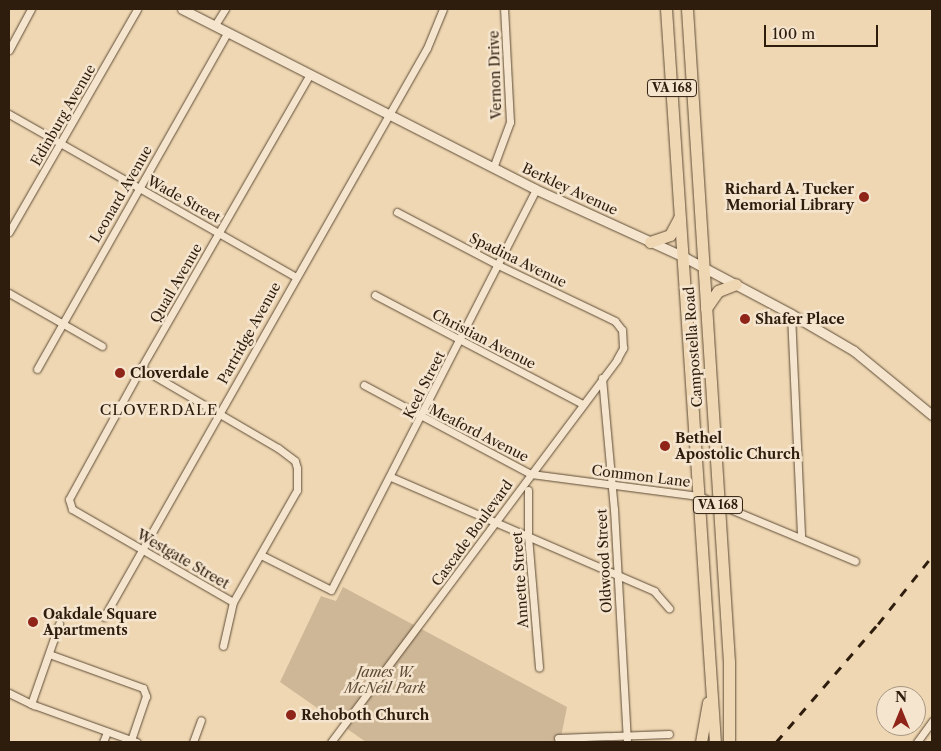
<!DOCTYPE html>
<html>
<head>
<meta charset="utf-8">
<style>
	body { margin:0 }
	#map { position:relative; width:941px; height:751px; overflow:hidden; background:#efd7b3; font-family:"Libre Caslon Text",serif }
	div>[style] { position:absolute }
	.green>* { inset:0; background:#ceb797 }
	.roads { filter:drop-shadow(0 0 1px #5e4c36) drop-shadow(0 0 1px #5e4c36) }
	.minor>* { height:7px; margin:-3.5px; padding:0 3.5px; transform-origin:3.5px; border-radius:3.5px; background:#f5e5ce }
	.tertiary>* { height:9px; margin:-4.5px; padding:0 4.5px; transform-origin:4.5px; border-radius:4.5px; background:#f5e5ce }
	.primary>* { height:11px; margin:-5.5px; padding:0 5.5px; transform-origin:5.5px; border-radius:5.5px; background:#efd7b3 }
	.rail>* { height:2.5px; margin-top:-1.25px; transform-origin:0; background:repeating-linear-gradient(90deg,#2e1d0d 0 9px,transparent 0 18px) }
	.dots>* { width:14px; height:14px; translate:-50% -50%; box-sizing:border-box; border:2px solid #f5e5ce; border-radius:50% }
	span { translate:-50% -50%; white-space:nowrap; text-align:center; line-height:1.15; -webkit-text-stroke:5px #f5e5ce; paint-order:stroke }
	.shield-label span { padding:1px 4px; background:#f5e5ce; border:1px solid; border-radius:4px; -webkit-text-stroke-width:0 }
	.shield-label { font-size:12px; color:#2e1d0d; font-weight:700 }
	.street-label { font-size:14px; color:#2e1d0d }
	.poi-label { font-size:14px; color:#2e1d0d; font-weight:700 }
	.right { translate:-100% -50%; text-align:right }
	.left { translate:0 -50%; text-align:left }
	.park-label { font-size:14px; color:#5e4b36; font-style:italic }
	.neighbourhood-label { font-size:15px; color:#2e1d0d; letter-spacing:1px }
	.frame { position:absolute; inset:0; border:10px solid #2e1d0d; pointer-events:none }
	.north { position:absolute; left:876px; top:686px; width:50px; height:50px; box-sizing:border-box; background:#f5e5ce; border:1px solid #a59581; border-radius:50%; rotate:0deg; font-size:14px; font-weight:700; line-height:20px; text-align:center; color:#2e1d0d }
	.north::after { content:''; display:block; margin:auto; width:18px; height:22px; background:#8f2418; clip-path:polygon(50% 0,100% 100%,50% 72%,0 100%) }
	.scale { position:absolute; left:764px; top:25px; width:114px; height:22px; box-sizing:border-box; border:2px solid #2e1d0d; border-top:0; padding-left:6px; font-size:15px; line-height:18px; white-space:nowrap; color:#2e1d0d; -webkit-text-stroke:4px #f5e5ce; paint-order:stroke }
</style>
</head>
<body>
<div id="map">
	<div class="green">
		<div style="clip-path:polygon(343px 587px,567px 707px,560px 742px,366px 742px,280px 682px,321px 596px,336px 601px)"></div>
	</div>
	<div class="roads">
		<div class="minor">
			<div style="left:215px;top:25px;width:19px;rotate:-58deg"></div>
			<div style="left:9px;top:50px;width:47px;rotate:-61.8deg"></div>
			<div style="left:9px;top:114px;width:330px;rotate:29.6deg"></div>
			<div style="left:493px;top:168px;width:49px;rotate:-69.7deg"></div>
			<div style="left:510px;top:122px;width:113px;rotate:-93deg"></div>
			<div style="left:9px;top:232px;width:257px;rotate:-60.1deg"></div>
			<div style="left:9px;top:293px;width:107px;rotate:29.7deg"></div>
			<div style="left:375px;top:295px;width:235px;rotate:27.7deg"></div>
			<div style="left:791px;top:314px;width:223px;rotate:87.4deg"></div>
			<div style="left:141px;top:368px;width:159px;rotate:30.3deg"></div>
			<div style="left:278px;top:448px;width:21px;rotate:37deg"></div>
			<div style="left:295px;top:461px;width:7px;rotate:74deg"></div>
			<div style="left:297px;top:468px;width:22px;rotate:90deg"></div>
			<div style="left:297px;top:490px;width:129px;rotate:119.7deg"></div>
			<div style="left:233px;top:602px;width:45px;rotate:102.8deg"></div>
			<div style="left:37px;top:369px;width:387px;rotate:-60.5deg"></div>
			<div style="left:602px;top:378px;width:132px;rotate:84.8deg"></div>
			<div style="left:614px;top:509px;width:233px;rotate:86.8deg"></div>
			<div style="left:364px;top:385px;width:189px;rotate:28.1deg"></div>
			<div style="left:531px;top:474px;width:169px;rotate:7.5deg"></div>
			<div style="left:699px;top:496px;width:169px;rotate:22.6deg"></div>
			<div style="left:391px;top:477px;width:287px;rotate:23.4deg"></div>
			<div style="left:654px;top:591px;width:23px;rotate:49deg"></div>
			<div style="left:528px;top:490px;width:46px;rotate:90deg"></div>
			<div style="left:528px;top:536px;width:132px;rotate:85.2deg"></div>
			<div style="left:261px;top:555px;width:78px;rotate:26.6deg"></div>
			<div style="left:331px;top:590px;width:449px;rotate:-62.9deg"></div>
			<div style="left:233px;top:602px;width:186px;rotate:-150deg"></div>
			<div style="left:72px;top:509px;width:10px;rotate:-107deg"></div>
			<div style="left:69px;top:499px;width:149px;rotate:-61.2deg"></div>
			<div style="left:141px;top:368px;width:339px;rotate:-60.1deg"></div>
			<div style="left:104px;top:617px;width:654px;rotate:-60.42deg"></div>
			<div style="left:427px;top:48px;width:42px;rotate:-67.7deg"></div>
			<div style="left:49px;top:654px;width:100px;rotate:19.9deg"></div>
			<div style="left:143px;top:688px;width:9px;rotate:69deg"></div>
			<div style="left:146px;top:696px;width:46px;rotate:108.8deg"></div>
			<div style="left:9px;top:693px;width:28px;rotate:26deg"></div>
			<div style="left:34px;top:705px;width:109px;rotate:19.8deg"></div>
			<div style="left:31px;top:704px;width:85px;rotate:-70.7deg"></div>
			<div style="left:558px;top:738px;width:111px;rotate:-2.1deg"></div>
			<div style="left:103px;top:742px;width:11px;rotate:-68deg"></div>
			<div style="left:193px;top:742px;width:23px;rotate:-70deg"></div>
			<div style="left:331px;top:742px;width:478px;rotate:-53.2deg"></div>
			<div style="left:617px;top:359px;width:13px;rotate:-61deg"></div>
			<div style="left:623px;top:348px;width:18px;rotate:-93deg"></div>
			<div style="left:622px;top:330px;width:11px;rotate:-128deg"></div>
			<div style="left:615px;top:321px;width:130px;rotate:-154.4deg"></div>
			<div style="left:498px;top:265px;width:114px;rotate:-152.3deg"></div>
			<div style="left:917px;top:742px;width:26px;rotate:-54deg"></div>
		</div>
		<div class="tertiary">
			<div style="left:182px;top:9px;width:396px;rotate:27deg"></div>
			<div style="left:535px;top:189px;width:164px;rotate:24.5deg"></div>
			<div style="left:684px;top:257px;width:121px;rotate:28deg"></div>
			<div style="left:791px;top:314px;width:73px;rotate:30.4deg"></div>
			<div style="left:854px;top:351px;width:101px;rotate:39.4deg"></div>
		</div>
		<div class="primary">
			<div style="left:666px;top:9px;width:735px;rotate:86.18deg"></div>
			<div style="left:687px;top:9px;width:654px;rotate:86.32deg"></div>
			<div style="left:729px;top:662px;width:80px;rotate:90deg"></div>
			<div style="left:650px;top:242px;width:21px;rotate:-19deg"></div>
			<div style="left:670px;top:235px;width:19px;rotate:-62deg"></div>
			<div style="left:706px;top:308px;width:21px;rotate:-55deg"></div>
			<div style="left:718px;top:291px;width:19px;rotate:-21deg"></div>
			<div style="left:701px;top:742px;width:40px;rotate:-80deg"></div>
		</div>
	</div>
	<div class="rail">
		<div style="left:776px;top:742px;width:156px;rotate:-49.2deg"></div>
		<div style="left:878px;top:624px;width:87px;rotate:-51.5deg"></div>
	</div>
	<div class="dots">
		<div style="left:864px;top:197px;background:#8f2418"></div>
		<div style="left:745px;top:319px;background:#8f2418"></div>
		<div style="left:120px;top:373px;background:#8f2418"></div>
		<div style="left:665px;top:446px;background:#8f2418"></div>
		<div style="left:33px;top:622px;background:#8f2418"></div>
		<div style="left:291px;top:715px;background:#8f2418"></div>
	</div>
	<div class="shield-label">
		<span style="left:672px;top:88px">VA 168</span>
		<span style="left:718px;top:505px">VA 168</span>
	</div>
	<div class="street-label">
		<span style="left:495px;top:75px;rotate:-92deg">Vernon Drive</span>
		<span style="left:63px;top:115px;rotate:-60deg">Edinburg Avenue</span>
		<span style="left:570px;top:189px;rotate:25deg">Berkley Avenue</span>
		<span style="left:121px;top:194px;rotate:-60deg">Leonard Avenue</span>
		<span style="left:184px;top:199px;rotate:29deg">Wade Street</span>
		<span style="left:518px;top:260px;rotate:26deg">Spadina Avenue</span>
		<span style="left:176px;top:283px;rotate:-60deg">Quail Avenue</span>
		<span style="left:249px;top:333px;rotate:-61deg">Partridge Avenue</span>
		<span style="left:484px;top:339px;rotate:27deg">Christian Avenue</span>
		<span style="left:693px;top:347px;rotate:-94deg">Campostella Road</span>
		<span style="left:424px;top:385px;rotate:-63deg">Keel Street</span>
		<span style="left:479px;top:433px;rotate:27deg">Meaford Avenue</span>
		<span style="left:641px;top:476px;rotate:7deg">Common Lane</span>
		<span style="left:472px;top:533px;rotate:-54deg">Cascade Boulevard</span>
		<span style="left:183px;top:559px;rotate:30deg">Westgate Street</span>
		<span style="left:604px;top:561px;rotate:-93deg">Oldwood Street</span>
		<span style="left:520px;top:580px;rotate:-94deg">Annette Street</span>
	</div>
	<div class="poi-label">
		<span class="right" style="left:854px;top:197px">Richard A. Tucker<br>Memorial Library</span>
		<span class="left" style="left:755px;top:319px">Shafer Place</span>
		<span class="left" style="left:130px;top:373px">Cloverdale</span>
		<span class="left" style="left:675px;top:446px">Bethel<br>Apostolic Church</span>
		<span class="left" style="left:43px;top:622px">Oakdale Square<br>Apartments</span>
		<span class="left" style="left:301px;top:715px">Rehoboth Church</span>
	</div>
	<div class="park-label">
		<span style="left:385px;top:680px">James W.<br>McNeil Park</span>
	</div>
	<div class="neighbourhood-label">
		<span style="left:159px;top:410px">CLOVERDALE</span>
	</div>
	<div class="frame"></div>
	<div class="north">N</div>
	<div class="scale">100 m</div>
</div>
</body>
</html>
